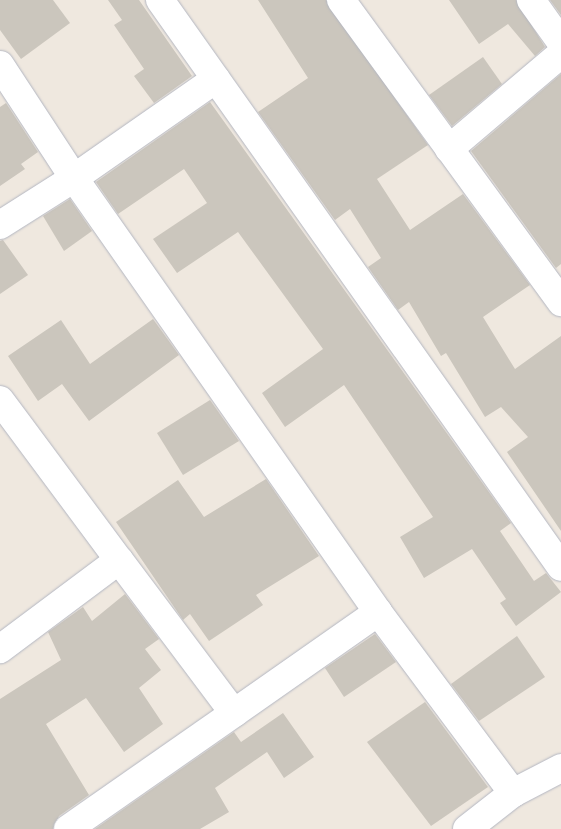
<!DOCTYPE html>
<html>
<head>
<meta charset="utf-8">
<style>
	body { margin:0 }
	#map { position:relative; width:561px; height:829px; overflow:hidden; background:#efe8df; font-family:Manrope,sans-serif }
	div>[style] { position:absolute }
	.building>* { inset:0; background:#cbc6bd }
	.roads { filter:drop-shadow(0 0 1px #b3b6c1) drop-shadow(0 0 1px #b3b6c1) }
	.minor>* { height:28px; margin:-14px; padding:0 14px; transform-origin:14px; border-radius:14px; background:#fff }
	span { translate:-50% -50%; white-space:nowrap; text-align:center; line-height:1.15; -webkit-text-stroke:4.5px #fff; paint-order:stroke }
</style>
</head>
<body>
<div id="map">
	<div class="building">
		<div style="clip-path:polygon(0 0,53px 0,70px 23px,21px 59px,0 30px)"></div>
		<div style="clip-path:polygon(108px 0,139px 0,192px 76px,154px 103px,134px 76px,144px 69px,114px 25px,122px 20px)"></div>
		<div style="clip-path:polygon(258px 0,326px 0,428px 145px,377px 179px,410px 230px,463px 194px,530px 285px,483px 317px,515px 369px,561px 336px,561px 531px,507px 452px,528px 437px,501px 407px,485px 417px,446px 353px,441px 356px,409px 302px,398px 310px,368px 267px,381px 258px,350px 209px,335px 220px,258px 112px,308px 78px)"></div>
		<div style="clip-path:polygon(449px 0,516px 0,545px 47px,535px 56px,508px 24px,479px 44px)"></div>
		<div style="clip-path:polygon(550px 0,561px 0,561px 15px)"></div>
		<div style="clip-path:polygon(483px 57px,502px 84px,452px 126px,429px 95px)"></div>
		<div style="clip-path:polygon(561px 74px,561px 264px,556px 268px,471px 151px)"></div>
		<div style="clip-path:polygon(210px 102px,511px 523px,500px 531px,534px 581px,546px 573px,561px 592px,516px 626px,500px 603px,506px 599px,472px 549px,424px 578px,400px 537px,433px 517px,344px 385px,285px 427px,262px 393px,323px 349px,238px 232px,177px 273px,153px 239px,207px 203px,184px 169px,118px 214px,96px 182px)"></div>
		<div style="clip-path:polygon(6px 103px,38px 152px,21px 164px,25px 169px,0 186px,0 107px)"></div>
		<div style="clip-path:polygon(70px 199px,92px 231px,64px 251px,43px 216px)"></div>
		<div style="clip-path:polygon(3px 240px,28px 275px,0 294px,0 241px)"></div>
		<div style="clip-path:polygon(153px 319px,179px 355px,89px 421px,62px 384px,38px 401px,8px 356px,61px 320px,90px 364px)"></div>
		<div style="clip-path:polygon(210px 400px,239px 441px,183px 475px,157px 433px)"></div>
		<div style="clip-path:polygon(266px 479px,319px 556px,256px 595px,263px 605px,209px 641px,190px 614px,183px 620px,116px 522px,178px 480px,204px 517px)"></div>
		<div style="clip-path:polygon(125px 594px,159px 639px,145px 649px,161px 670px,139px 688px,163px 724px,124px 752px,86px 698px,46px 724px,89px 795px,59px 816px,53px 829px,0 829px,0 699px,61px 660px,48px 632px,83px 607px,92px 621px)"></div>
		<div style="clip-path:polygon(375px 634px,396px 662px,344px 697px,325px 668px)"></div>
		<div style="clip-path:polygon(517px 636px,545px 677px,479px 721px,451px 684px)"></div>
		<div style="clip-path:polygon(425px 702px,488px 787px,431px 826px,367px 742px)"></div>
		<div style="clip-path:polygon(283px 713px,314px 757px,284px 778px,267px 752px,215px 788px,229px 812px,200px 829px,95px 829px,234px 732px,241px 742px)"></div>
	</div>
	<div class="roads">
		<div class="minor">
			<div style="left:160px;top:0;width:694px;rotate:54.73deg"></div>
			<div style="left:341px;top:0;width:374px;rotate:53.9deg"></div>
			<div style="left:531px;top:0;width:52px;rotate:54.5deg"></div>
			<div style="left:0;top:65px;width:135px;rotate:56.8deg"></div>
			<div style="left:74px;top:178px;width:173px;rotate:-34.9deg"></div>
			<div style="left:449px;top:149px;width:147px;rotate:-40.3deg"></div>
			<div style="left:0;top:225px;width:88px;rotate:-32.4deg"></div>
			<div style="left:74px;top:178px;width:530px;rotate:54.99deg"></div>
			<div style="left:378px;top:612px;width:226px;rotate:53.3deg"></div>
			<div style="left:0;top:400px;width:199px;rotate:53.4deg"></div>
			<div style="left:119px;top:560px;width:149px;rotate:143.2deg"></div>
			<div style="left:119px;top:560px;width:191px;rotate:53.1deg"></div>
			<div style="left:234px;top:713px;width:176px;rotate:-35deg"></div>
			<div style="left:68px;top:829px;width:203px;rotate:-34.9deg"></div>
			<div style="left:467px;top:829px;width:58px;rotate:-38deg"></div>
			<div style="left:513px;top:793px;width:54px;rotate:-27.5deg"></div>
		</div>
	</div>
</div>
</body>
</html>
